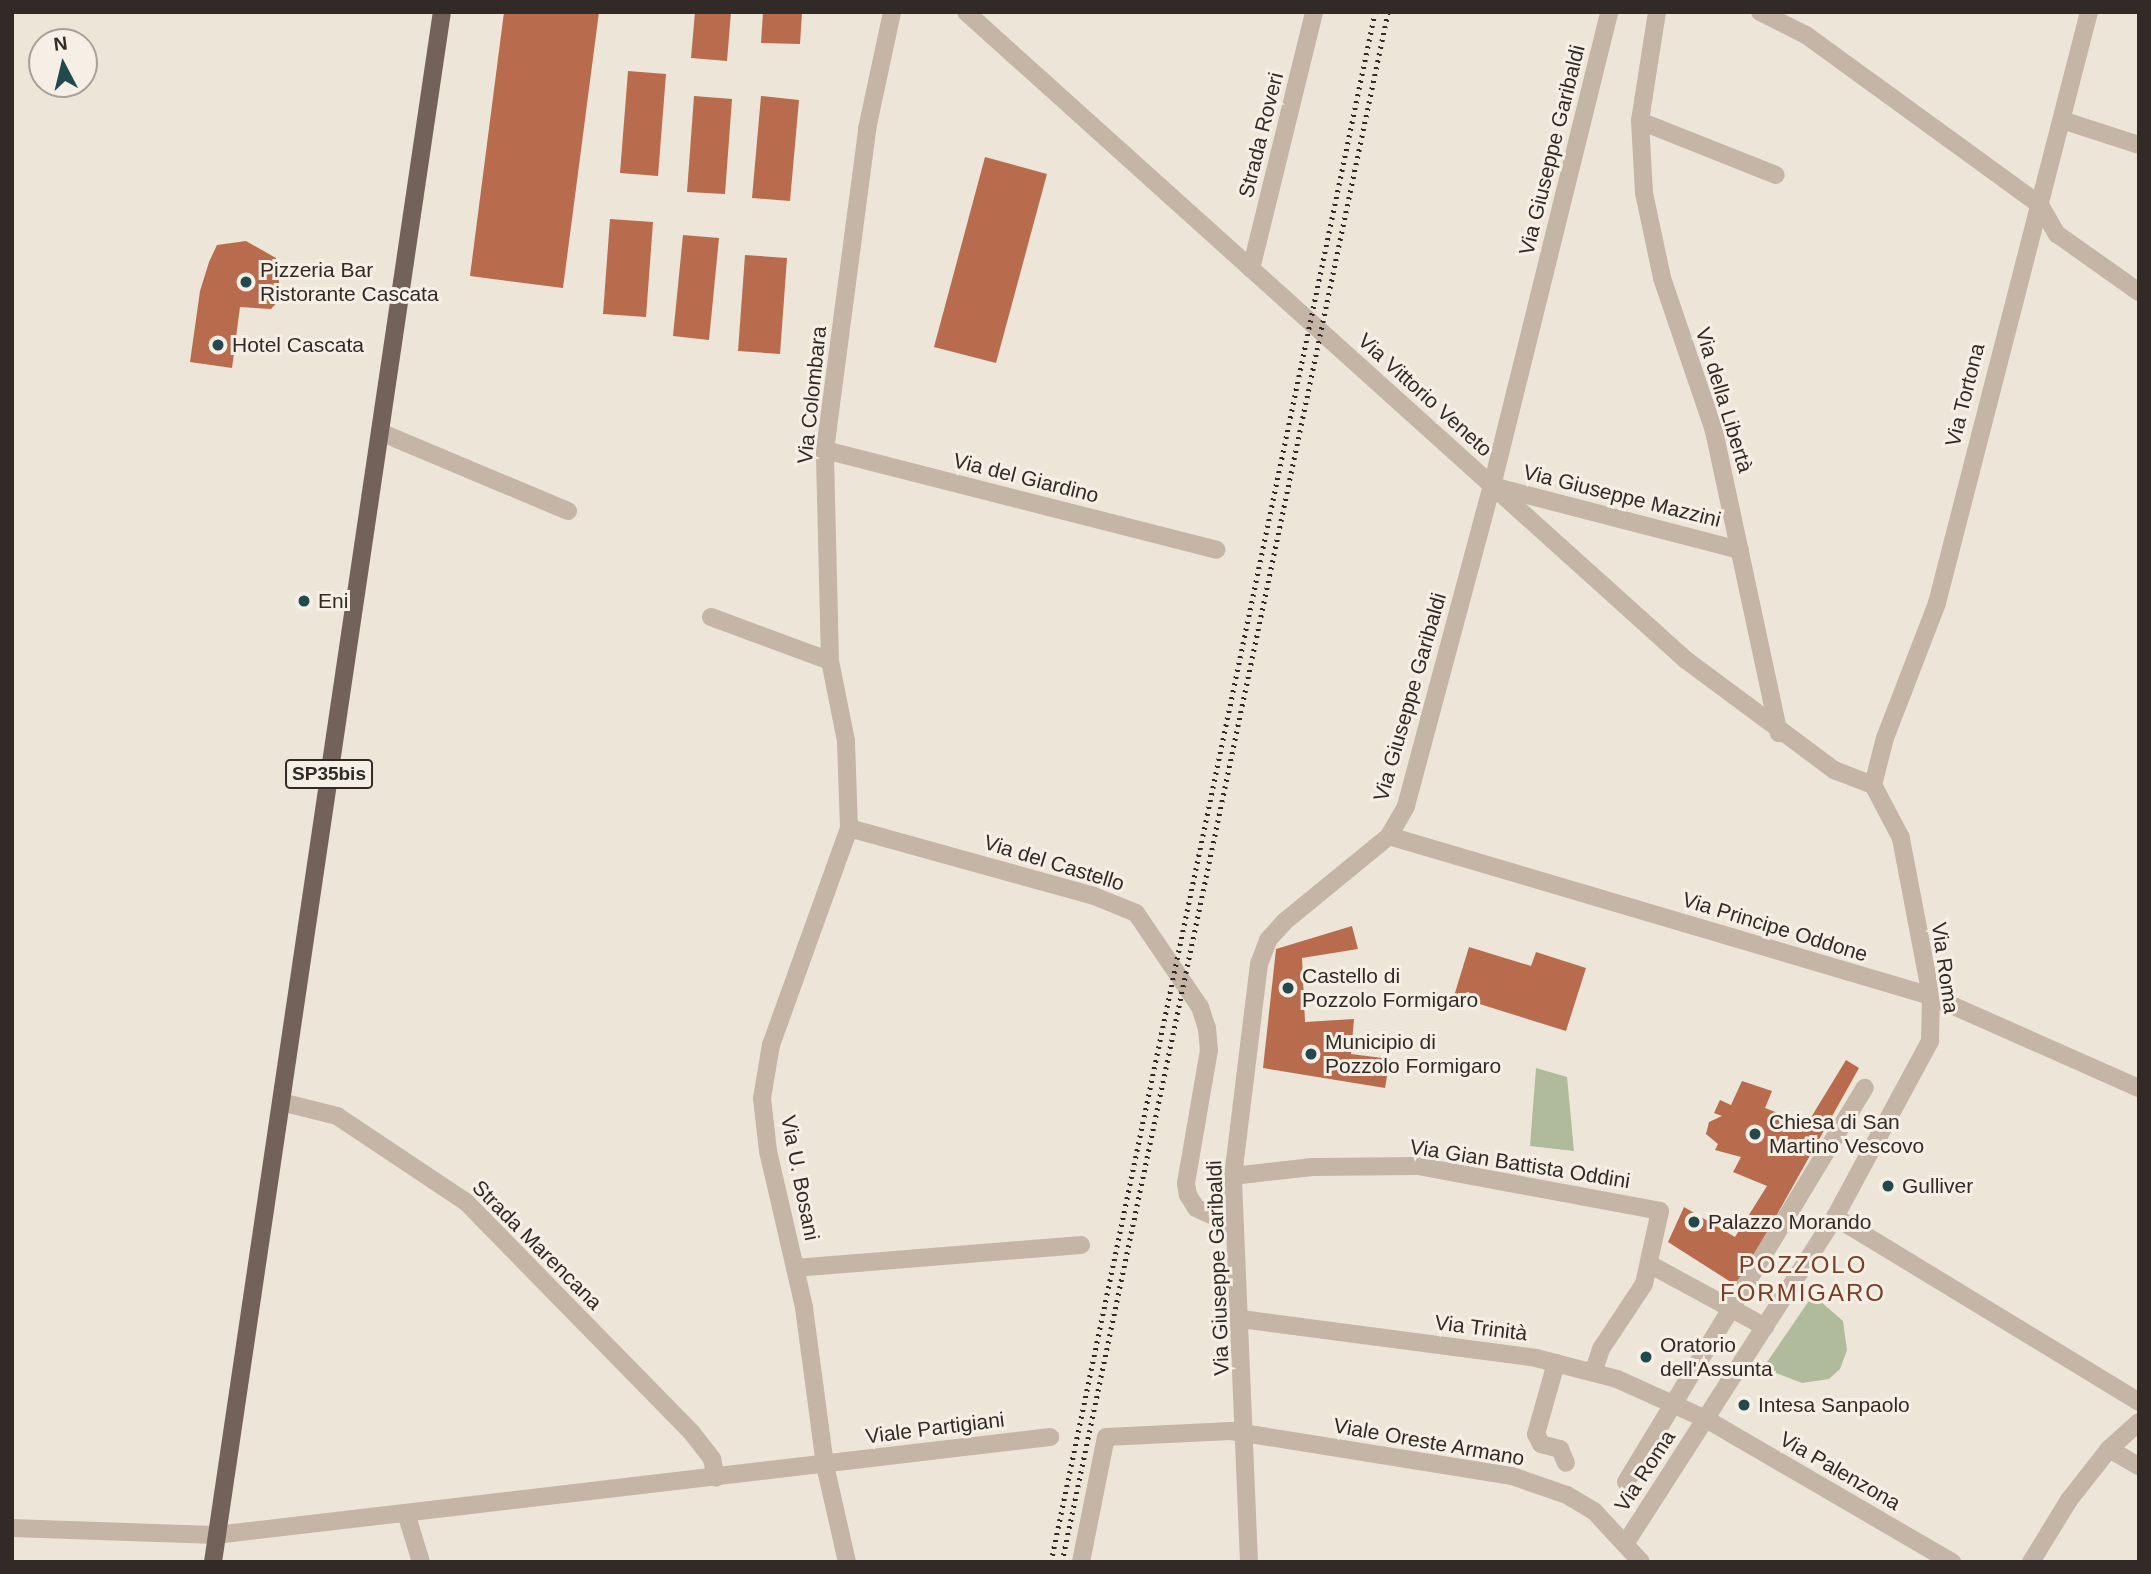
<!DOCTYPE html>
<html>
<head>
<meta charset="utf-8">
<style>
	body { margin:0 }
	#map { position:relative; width:2151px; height:1574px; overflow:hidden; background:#eee5d9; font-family:Helvetica,sans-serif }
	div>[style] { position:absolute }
	.green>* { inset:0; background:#afbb9b }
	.building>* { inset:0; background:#b86c4d }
	.pedestrian>* { height:18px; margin:-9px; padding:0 9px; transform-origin:9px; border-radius:9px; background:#c4b5a7 }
	.minor>* { height:18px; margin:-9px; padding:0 9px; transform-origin:9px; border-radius:9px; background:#c4b5a7 }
	.primary>* { height:18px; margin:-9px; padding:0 9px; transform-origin:9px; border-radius:9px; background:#726259 }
	.rail>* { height:5px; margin-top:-2.5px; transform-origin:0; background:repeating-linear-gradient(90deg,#322a26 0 2px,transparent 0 7px) }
	.dots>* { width:19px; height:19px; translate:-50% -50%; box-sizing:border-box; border:4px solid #f6efe5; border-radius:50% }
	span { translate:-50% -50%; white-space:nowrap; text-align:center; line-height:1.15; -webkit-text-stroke:6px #f6efe5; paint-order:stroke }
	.shield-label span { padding:2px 5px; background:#f6efe5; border:2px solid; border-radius:5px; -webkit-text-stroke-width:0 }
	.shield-label { font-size:19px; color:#322a26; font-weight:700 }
	.street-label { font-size:21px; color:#322a26 }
	.poi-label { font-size:21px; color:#322a26 }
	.left { translate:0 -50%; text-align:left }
	.quarter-label { font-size:24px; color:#773f28; letter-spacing:2px }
	.frame { position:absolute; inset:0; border:14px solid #322a26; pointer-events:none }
	.north { position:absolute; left:28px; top:28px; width:70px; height:70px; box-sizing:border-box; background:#f6efe5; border:2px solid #a8a099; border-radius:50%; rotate:353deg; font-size:19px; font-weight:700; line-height:28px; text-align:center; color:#322a26 }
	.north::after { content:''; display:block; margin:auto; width:24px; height:32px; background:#21494e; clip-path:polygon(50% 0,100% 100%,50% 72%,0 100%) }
</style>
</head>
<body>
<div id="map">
	<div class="green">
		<div style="clip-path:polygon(1536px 1068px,1567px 1077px,1574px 1151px,1530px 1146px)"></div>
		<div style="clip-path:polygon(1813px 1295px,1843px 1321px,1847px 1350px,1840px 1369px,1829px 1379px,1802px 1383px,1763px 1368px)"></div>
	</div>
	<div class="building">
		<div style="clip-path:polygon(504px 12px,599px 12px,563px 288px,470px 276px)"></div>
		<div style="clip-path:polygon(695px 12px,731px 12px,727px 61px,691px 58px)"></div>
		<div style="clip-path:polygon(763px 12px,802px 12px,800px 44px,761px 43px)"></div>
		<div style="clip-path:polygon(628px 71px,666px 74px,658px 176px,620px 173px)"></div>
		<div style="clip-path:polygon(694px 96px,732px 99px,725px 194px,687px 192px)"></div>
		<div style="clip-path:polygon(761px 96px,799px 100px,790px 201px,752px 198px)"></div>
		<div style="clip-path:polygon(985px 157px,1047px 174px,996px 363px,934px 347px)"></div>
		<div style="clip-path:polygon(610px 219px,653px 222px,646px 317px,603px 314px)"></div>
		<div style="clip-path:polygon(683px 235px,719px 238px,709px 340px,673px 336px)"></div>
		<div style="clip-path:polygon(246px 241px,276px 258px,281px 298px,271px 309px,240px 307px,232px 368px,190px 362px,200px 291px,209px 262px,217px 245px)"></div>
		<div style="clip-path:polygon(745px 255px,787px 258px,780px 354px,738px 351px)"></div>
		<div style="clip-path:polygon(1352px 926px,1358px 949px,1302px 958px,1305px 1022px,1354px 1019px,1351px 1054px,1390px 1059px,1385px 1088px,1263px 1068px,1276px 949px)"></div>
		<div style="clip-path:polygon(1469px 947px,1531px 966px,1536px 952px,1586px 968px,1566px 1031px,1454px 996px)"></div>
		<div style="clip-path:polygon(1846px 1060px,1859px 1068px,1737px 1286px,1668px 1242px,1684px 1207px,1735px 1237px,1767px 1186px,1733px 1172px,1741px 1157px,1715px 1150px,1718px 1144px,1706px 1134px,1709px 1122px,1722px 1116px,1714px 1113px,1720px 1100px,1731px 1105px,1742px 1081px,1772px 1091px,1765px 1108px,1807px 1124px)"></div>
	</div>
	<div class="pedestrian">
		<div style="left:1651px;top:1265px;width:130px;rotate:28.5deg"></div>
		<div style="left:1556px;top:1363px;width:74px;rotate:105.7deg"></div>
		<div style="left:1536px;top:1434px;width:11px;rotate:63deg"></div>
		<div style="left:1541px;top:1444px;width:20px;rotate:15deg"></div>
		<div style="left:1560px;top:1449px;width:15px;rotate:67deg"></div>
		<div style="left:1626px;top:1482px;width:461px;rotate:-58.8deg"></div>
	</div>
	<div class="minor">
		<div style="left:966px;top:12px;width:969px;rotate:41.99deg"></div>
		<div style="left:1686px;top:660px;width:184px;rotate:36.6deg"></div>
		<div style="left:1834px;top:770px;width:42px;rotate:21deg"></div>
		<div style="left:1657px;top:12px;width:110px;rotate:98.9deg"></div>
		<div style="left:1640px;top:121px;width:72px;rotate:86.8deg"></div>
		<div style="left:1644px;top:193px;width:87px;rotate:78deg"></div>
		<div style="left:1662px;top:278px;width:162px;rotate:71.2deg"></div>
		<div style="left:1714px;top:431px;width:309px;rotate:77.9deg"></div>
		<div style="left:1760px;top:12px;width:51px;rotate:26.6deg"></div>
		<div style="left:1806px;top:35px;width:289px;rotate:36deg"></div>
		<div style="left:2040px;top:205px;width:34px;rotate:60deg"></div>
		<div style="left:2057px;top:234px;width:100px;rotate:35.3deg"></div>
		<div style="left:2062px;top:120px;width:81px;rotate:18deg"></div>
		<div style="left:1640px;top:121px;width:146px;rotate:21.7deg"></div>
		<div style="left:1251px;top:269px;width:265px;rotate:-76.2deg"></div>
		<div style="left:380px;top:432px;width:204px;rotate:22.8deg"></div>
		<div style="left:825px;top:450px;width:404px;rotate:14.3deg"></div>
		<div style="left:1496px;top:487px;width:252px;rotate:14.5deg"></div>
		<div style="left:711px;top:617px;width:127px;rotate:20.3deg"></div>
		<div style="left:1873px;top:785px;width:49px;rotate:-75.7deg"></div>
		<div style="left:1885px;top:738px;width:145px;rotate:-68.9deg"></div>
		<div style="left:1937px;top:603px;width:610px;rotate:-75.58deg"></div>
		<div style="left:849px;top:828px;width:254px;rotate:15.5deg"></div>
		<div style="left:1094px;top:896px;width:45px;rotate:22deg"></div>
		<div style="left:1136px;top:913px;width:114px;rotate:55.8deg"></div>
		<div style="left:1200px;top:1007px;width:22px;rotate:72deg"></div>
		<div style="left:1207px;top:1028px;width:22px;rotate:85deg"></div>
		<div style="left:1209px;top:1050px;width:135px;rotate:99.8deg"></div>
		<div style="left:1186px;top:1183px;width:12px;rotate:81deg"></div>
		<div style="left:1188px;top:1195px;width:15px;rotate:58deg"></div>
		<div style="left:1196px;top:1208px;width:43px;rotate:24.8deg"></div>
		<div style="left:1389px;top:836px;width:565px;rotate:16.45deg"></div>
		<div style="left:1931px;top:996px;width:227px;rotate:23.9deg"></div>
		<div style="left:281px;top:1102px;width:58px;rotate:14deg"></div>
		<div style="left:337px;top:1116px;width:155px;rotate:33.7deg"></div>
		<div style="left:466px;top:1202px;width:323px;rotate:45.6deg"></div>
		<div style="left:692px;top:1433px;width:33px;rotate:52deg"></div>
		<div style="left:712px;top:1459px;width:19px;rotate:78deg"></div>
		<div style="left:1233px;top:1176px;width:80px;rotate:-6.5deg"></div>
		<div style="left:1312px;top:1167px;width:106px;rotate:-0.5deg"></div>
		<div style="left:1418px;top:1166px;width:246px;rotate:10.5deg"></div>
		<div style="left:1660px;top:1211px;width:75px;rotate:102.4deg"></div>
		<div style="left:1644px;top:1284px;width:78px;rotate:123.5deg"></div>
		<div style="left:1601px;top:1349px;width:25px;rotate:108deg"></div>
		<div style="left:1835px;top:1217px;width:356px;rotate:31.3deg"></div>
		<div style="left:795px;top:1268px;width:287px;rotate:-4.6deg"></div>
		<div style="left:1241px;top:1319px;width:298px;rotate:7.5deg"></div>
		<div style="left:1536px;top:1358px;width:84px;rotate:14.5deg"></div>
		<div style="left:1617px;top:1379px;width:98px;rotate:24.2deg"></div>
		<div style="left:1706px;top:1419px;width:285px;rotate:30.2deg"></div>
		<div style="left:2109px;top:1449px;width:34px;rotate:30deg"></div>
		<div style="left:406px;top:1513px;width:51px;rotate:73deg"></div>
		<div style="left:12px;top:1528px;width:204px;rotate:2deg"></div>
		<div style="left:216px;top:1535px;width:840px;rotate:-6.7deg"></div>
		<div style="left:1627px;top:1541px;width:385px;rotate:-57.3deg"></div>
		<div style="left:1835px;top:1217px;width:200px;rotate:-61.6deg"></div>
		<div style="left:1930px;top:1041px;width:45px;rotate:-88.7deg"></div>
		<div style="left:1931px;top:996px;width:161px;rotate:-100.8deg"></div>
		<div style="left:1901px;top:838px;width:60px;rotate:-117.8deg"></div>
		<div style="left:847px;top:1562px;width:99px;rotate:-102.8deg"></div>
		<div style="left:825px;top:1465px;width:159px;rotate:-97.6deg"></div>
		<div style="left:804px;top:1307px;width:160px;rotate:-103deg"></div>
		<div style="left:768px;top:1151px;width:53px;rotate:-96.5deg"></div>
		<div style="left:762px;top:1098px;width:54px;rotate:-80.4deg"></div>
		<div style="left:771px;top:1045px;width:231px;rotate:-70.2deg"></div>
		<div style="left:849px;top:828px;width:87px;rotate:-92deg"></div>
		<div style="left:846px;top:741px;width:82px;rotate:-101.3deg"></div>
		<div style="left:830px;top:661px;width:211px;rotate:-91.4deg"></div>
		<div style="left:825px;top:450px;width:324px;rotate:-82.5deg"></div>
		<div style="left:867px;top:129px;width:120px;rotate:-77.9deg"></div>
		<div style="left:1081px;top:1562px;width:127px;rotate:-78.7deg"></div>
		<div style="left:1106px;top:1437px;width:125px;rotate:-2.7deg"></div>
		<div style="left:1231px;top:1431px;width:285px;rotate:9.1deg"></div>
		<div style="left:1512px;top:1476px;width:58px;rotate:19.1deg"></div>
		<div style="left:1567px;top:1495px;width:31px;rotate:31deg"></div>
		<div style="left:1594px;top:1511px;width:69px;rotate:47.3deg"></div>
		<div style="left:1249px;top:1562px;width:386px;rotate:-92.4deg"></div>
		<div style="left:1233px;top:1176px;width:214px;rotate:-83deg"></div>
		<div style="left:1259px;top:964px;width:26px;rotate:-69deg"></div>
		<div style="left:1268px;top:940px;width:24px;rotate:-48deg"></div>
		<div style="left:1284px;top:922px;width:136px;rotate:-39.3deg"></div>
		<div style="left:1389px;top:836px;width:34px;rotate:-60deg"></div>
		<div style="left:1406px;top:806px;width:331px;rotate:-75deg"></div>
		<div style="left:1492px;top:486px;width:488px;rotate:-76.1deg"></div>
		<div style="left:2031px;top:1562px;width:73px;rotate:-58.5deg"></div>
		<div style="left:2069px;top:1500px;width:65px;rotate:-51.9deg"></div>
		<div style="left:2109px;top:1449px;width:40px;rotate:-42deg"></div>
	</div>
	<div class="primary">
		<div style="left:213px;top:1562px;width:1567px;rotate:-81.6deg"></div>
	</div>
	<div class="rail">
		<div style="left:1051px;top:1562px;width:1584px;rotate:-78.19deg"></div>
		<div style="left:1062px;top:1562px;width:1584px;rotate:-78.12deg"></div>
	</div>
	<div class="dots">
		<div style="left:246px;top:282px;background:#21494e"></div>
		<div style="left:218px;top:345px;background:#21494e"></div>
		<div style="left:304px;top:601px;background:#21494e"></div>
		<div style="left:1288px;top:988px;background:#21494e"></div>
		<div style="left:1311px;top:1054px;background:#21494e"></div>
		<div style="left:1755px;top:1134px;background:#21494e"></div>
		<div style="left:1888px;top:1186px;background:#21494e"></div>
		<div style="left:1694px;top:1222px;background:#21494e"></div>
		<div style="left:1646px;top:1357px;background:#21494e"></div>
		<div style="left:1744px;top:1405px;background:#21494e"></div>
	</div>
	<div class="shield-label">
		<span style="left:329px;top:774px">SP35bis</span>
	</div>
	<div class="street-label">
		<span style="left:1261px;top:135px;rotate:-76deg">Strada Roveri</span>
		<span style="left:1552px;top:150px;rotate:-76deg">Via Giuseppe Garibaldi</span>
		<span style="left:812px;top:395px;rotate:-84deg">Via Colombara</span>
		<span style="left:1425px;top:395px;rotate:42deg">Via Vittorio Veneto</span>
		<span style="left:1965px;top:395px;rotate:-76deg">Via Tortona</span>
		<span style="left:1724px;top:400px;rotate:73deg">Via della Libertà</span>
		<span style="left:1026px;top:478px;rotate:14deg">Via del Giardino</span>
		<span style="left:1622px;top:496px;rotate:14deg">Via Giuseppe Mazzini</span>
		<span style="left:1410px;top:697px;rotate:-74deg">Via Giuseppe Garibaldi</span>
		<span style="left:1054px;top:863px;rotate:17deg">Via del Castello</span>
		<span style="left:1775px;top:927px;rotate:17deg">Via Principe Oddone</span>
		<span style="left:1945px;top:968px;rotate:82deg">Via Roma</span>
		<span style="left:1520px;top:1164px;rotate:9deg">Via Gian Battista Oddini</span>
		<span style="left:800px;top:1178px;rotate:79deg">Via U. Bosani</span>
		<span style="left:537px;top:1245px;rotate:45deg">Strada Marencana</span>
		<span style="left:1218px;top:1268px;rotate:-92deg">Via Giuseppe Garibaldi</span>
		<span style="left:1481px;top:1328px;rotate:7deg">Via Trinità</span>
		<span style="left:935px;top:1428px;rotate:-7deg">Viale Partigiani</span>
		<span style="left:1429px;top:1442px;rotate:10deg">Viale Oreste Armano</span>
		<span style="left:1645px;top:1471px;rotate:-57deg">Via Roma</span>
		<span style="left:1840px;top:1471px;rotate:30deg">Via Palenzona</span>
	</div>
	<div class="poi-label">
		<span class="left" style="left:260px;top:282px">Pizzeria Bar<br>Ristorante Cascata</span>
		<span class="left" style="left:232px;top:345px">Hotel Cascata</span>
		<span class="left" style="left:318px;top:601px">Eni</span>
		<span class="left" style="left:1302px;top:988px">Castello di<br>Pozzolo Formigaro</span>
		<span class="left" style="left:1325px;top:1054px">Municipio di<br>Pozzolo Formigaro</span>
		<span class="left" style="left:1769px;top:1134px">Chiesa di San<br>Martino Vescovo</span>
		<span class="left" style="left:1902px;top:1186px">Gulliver</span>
		<span class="left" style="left:1708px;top:1222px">Palazzo Morando</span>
		<span class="left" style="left:1660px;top:1357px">Oratorio<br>dell'Assunta</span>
		<span class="left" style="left:1758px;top:1405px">Intesa Sanpaolo</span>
	</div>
	<div class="quarter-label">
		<span style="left:1803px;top:1279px">POZZOLO<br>FORMIGARO</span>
	</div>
	<div class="frame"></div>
	<div class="north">N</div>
</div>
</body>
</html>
